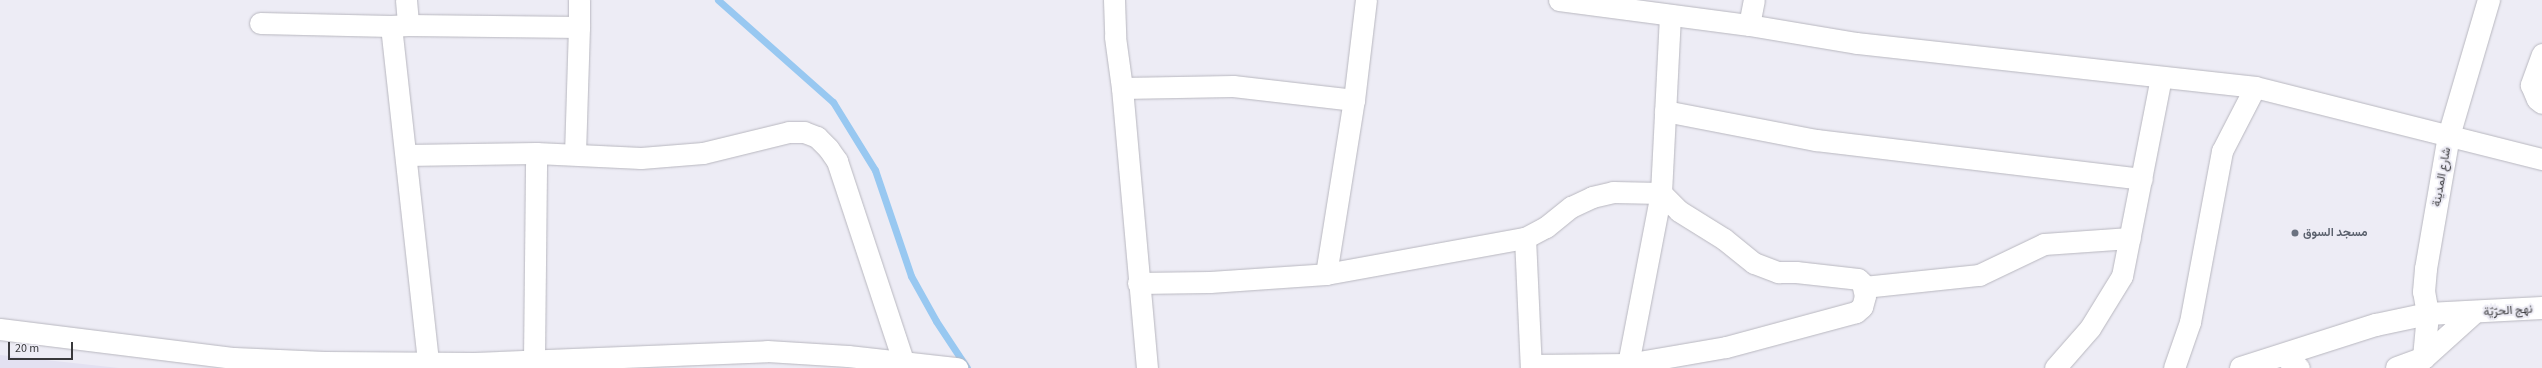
<!DOCTYPE html>
<html>
<head>
<meta charset="utf-8">
<style>
	body { margin:0 }
	#map { position:relative; width:2542px; height:368px; overflow:hidden; background:#edecf5; font-family:"Source Sans 3",Vazirmatn,sans-serif }
	div>[style] { position:absolute }
	.built>* { inset:0; background:#e3e1f1 }
	.stream>* { height:7px; margin:-3.5px; padding:0 3.5px; transform-origin:3.5px; border-radius:3.5px; background:#98c8f1 }
	.roads { filter:drop-shadow(0 0 1px #b8b7bf) drop-shadow(0 0 1px #b8b7bf) }
	.minor>* { height:21px; margin:-10.5px; padding:0 10.5px; transform-origin:10.5px; border-radius:10.5px; background:#fff }
	.tertiary>* { height:22px; margin:-11px; padding:0 11px; transform-origin:11px; border-radius:11px; background:#fff }
	.dots>* { width:11px; height:11px; translate:-50% -50%; box-sizing:border-box; border:2px solid #edecf5; border-radius:50% }
	span { translate:-50% -50%; white-space:nowrap; text-align:center; line-height:1.15; -webkit-text-stroke:4px #edecf5; paint-order:stroke }
	.street-label { font-size:12px; color:#39393c }
	.worship-label { font-size:12px; color:#5b616d; font-weight:700 }
	.left { translate:0 -50%; text-align:left }
	.scale { position:absolute; left:8px; top:342px; width:65px; height:18px; box-sizing:border-box; border:2px solid #39393c; border-top:0; padding-left:5px; font-size:12px; line-height:14px; white-space:nowrap; color:#39393c; -webkit-text-stroke:3px #edecf5; paint-order:stroke }
</style>
</head>
<body>
<div id="map">
	<div class="built">
		<div style="clip-path:polygon(0 355px,119px 368px,0 368px)"></div>
	</div>
	<div class="stream">
		<div style="left:718px;top:0;width:154px;rotate:41.6deg"></div>
		<div style="left:833px;top:102px;width:80px;rotate:58.3deg"></div>
		<div style="left:875px;top:170px;width:112px;rotate:71.2deg"></div>
		<div style="left:911px;top:276px;width:51px;rotate:60.9deg"></div>
		<div style="left:936px;top:321px;width:56px;rotate:56.6deg"></div>
	</div>
	<div class="roads">
		<div class="minor">
			<div style="left:406px;top:0;width:25px;rotate:85deg"></div>
			<div style="left:408px;top:25px;width:17px;rotate:177deg"></div>
			<div style="left:391px;top:26px;width:339px;rotate:83.7deg"></div>
			<div style="left:1114px;top:0;width:37px;rotate:88deg"></div>
			<div style="left:1115px;top:37px;width:51px;rotate:82.2deg"></div>
			<div style="left:1122px;top:88px;width:281px;rotate:84.9deg"></div>
			<div style="left:1559px;top:0;width:192px;rotate:7.5deg"></div>
			<div style="left:1749px;top:25px;width:109px;rotate:9.5deg"></div>
			<div style="left:1857px;top:43px;width:400px;rotate:6.3deg"></div>
			<div style="left:2255px;top:87px;width:296px;rotate:14.1deg"></div>
			<div style="left:260px;top:23px;width:131px;rotate:1.3deg"></div>
			<div style="left:408px;top:25px;width:171px;rotate:0.7deg"></div>
			<div style="left:579px;top:27px;width:27px;rotate:-90deg"></div>
			<div style="left:1749px;top:25px;width:25px;rotate:-79deg"></div>
			<div style="left:2542px;top:54px;width:33px;rotate:110deg"></div>
			<div style="left:2531px;top:85px;width:15px;rotate:67deg"></div>
			<div style="left:2537px;top:99px;width:6px;rotate:39deg"></div>
			<div style="left:1122px;top:88px;width:111px;rotate:-1deg"></div>
			<div style="left:1233px;top:86px;width:122px;rotate:6.6deg"></div>
			<div style="left:1665px;top:111px;width:154px;rotate:10.9deg"></div>
			<div style="left:1816px;top:140px;width:328px;rotate:6.8deg"></div>
			<div style="left:575px;top:154px;width:127px;rotate:-88.2deg"></div>
			<div style="left:406px;top:155px;width:130px;rotate:-0.9deg"></div>
			<div style="left:536px;top:153px;width:105px;rotate:2.7deg"></div>
			<div style="left:641px;top:158px;width:62px;rotate:-4.6deg"></div>
			<div style="left:703px;top:153px;width:89px;rotate:-13.7deg"></div>
			<div style="left:789px;top:132px;width:15px"></div>
			<div style="left:804px;top:132px;width:14px;rotate:21deg"></div>
			<div style="left:817px;top:137px;width:16px;rotate:45deg"></div>
			<div style="left:828px;top:148px;width:16px;rotate:55deg"></div>
			<div style="left:837px;top:161px;width:211px;rotate:71.7deg"></div>
			<div style="left:1525px;top:238px;width:24px;rotate:-28deg"></div>
			<div style="left:1546px;top:227px;width:32px;rotate:-39deg"></div>
			<div style="left:1571px;top:207px;width:23px;rotate:-25deg"></div>
			<div style="left:1592px;top:197px;width:22px;rotate:-13deg"></div>
			<div style="left:1613px;top:192px;width:48px;rotate:1.2deg"></div>
			<div style="left:1661px;top:193px;width:25px;rotate:45deg"></div>
			<div style="left:1679px;top:211px;width:53px;rotate:31.9deg"></div>
			<div style="left:1724px;top:239px;width:38px;rotate:39deg"></div>
			<div style="left:1754px;top:263px;width:26px;rotate:21deg"></div>
			<div style="left:1778px;top:272px;width:18px"></div>
			<div style="left:1796px;top:272px;width:62px;rotate:6.4deg"></div>
			<div style="left:1858px;top:279px;width:6px;rotate:45deg"></div>
			<div style="left:1862px;top:283px;width:13px;rotate:77deg"></div>
			<div style="left:1865px;top:296px;width:11px;rotate:105deg"></div>
			<div style="left:1862px;top:307px;width:8px;rotate:140deg"></div>
			<div style="left:1856px;top:312px;width:135px;rotate:164.9deg"></div>
			<div style="left:1726px;top:347px;width:99px;rotate:170.2deg"></div>
			<div style="left:1628px;top:364px;width:97px;rotate:179.4deg"></div>
			<div style="left:1326px;top:274px;width:176px;rotate:-80.9deg"></div>
			<div style="left:1354px;top:100px;width:101px;rotate:-83.2deg"></div>
			<div style="left:1138px;top:283px;width:72px;rotate:-0.8deg"></div>
			<div style="left:1210px;top:282px;width:116px;rotate:-3.9deg"></div>
			<div style="left:1326px;top:274px;width:202px;rotate:-10.3deg"></div>
			<div style="left:1525px;top:238px;width:130px;rotate:87.4deg"></div>
			<div style="left:1864px;top:287px;width:116px;rotate:-6deg"></div>
			<div style="left:1979px;top:275px;width:72px;rotate:-25.5deg"></div>
			<div style="left:2044px;top:244px;width:86px;rotate:-4deg"></div>
			<div style="left:0;top:329px;width:236px;rotate:7.1deg"></div>
			<div style="left:234px;top:358px;width:90px;rotate:2.5deg"></div>
			<div style="left:324px;top:362px;width:150px;rotate:0.4deg"></div>
			<div style="left:474px;top:363px;width:293px;rotate:-2.3deg"></div>
			<div style="left:767px;top:351px;width:81px;rotate:3.5deg"></div>
			<div style="left:848px;top:356px;width:110px;rotate:6.3deg"></div>
			<div style="left:2282px;top:355px;width:21px;rotate:37deg"></div>
			<div style="left:534px;top:359px;width:206px;rotate:-89.4deg"></div>
			<div style="left:1628px;top:364px;width:174px;rotate:-79.1deg"></div>
			<div style="left:1661px;top:193px;width:178px;rotate:-87.1deg"></div>
			<div style="left:2055px;top:368px;width:53px;rotate:-48.8deg"></div>
			<div style="left:2090px;top:328px;width:61px;rotate:-58.4deg"></div>
			<div style="left:2122px;top:276px;width:202px;rotate:-78.9deg"></div>
			<div style="left:2174px;top:368px;width:49px;rotate:-70.8deg"></div>
			<div style="left:2190px;top:322px;width:174px;rotate:-79.4deg"></div>
			<div style="left:2222px;top:151px;width:72px;rotate:-62.7deg"></div>
		</div>
		<div class="tertiary">
			<div style="left:2424px;top:358px;width:44px;rotate:-84.8deg"></div>
			<div style="left:2428px;top:314px;width:22px;rotate:-100deg"></div>
			<div style="left:2424px;top:292px;width:23px;rotate:-85deg"></div>
			<div style="left:2426px;top:269px;width:135px;rotate:-80.2deg"></div>
			<div style="left:2449px;top:136px;width:142px;rotate:-73.6deg"></div>
			<div style="left:2241px;top:368px;width:142px;rotate:-17.7deg"></div>
			<div style="left:2376px;top:325px;width:53px;rotate:-11.9deg"></div>
			<div style="left:2428px;top:314px;width:114px;rotate:-3deg"></div>
			<div style="left:2397px;top:368px;width:29px;rotate:-20deg"></div>
			<div style="left:2424px;top:358px;width:66px;rotate:-41.9deg"></div>
		</div>
	</div>
	<div class="dots">
		<div style="left:2295px;top:233px;background:#6b7280"></div>
	</div>
	<div class="street-label">
		<span style="left:2442px;top:177px;rotate:-80deg">شارع المدينة</span>
		<span style="left:2508px;top:311px;rotate:-4deg">نهج الحرّيّة</span>
	</div>
	<div class="worship-label">
		<span class="left" style="left:2303px;top:233px">مسجد السوق</span>
	</div>
	<div class="scale">20 m</div>
</div>
</body>
</html>
